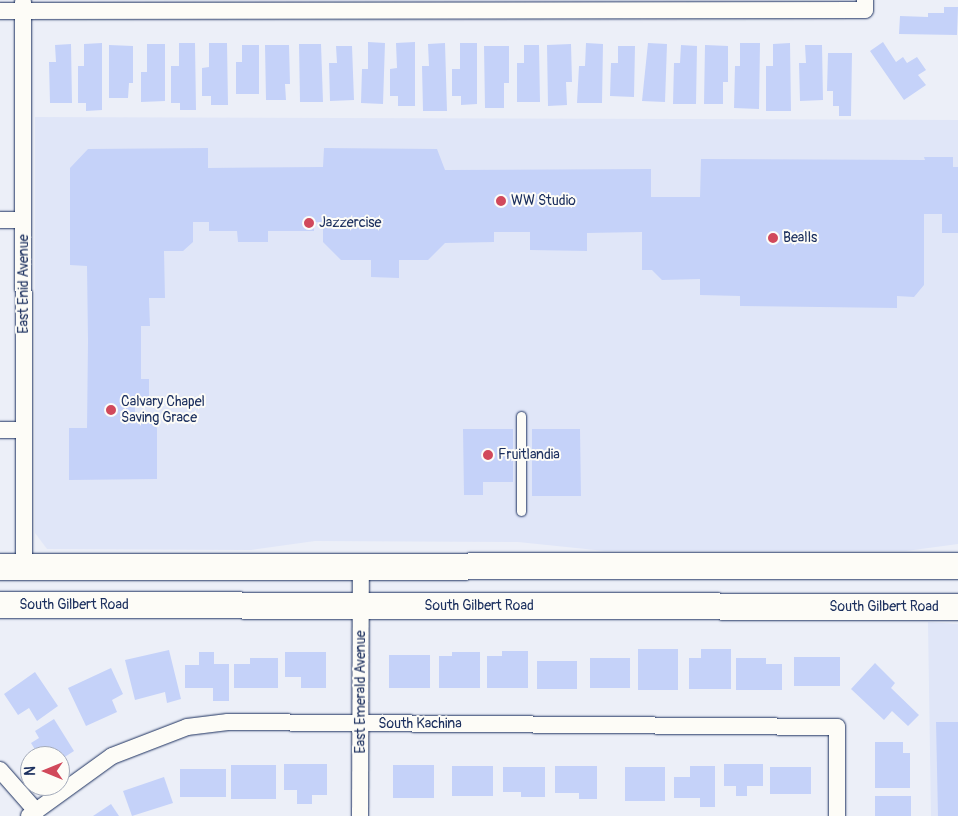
<!DOCTYPE html>
<html>
<head>
<meta charset="utf-8">
<style>
	body { margin:0 }
	#map { position:relative; width:958px; height:816px; overflow:hidden; background:#eceff8; font-family:Pangolin,sans-serif }
	div>[style] { position:absolute }
	.built>* { inset:0; background:#e0e6f8 }
	.building>* { inset:0; background:#c5d2f9 }
	.roads { filter:drop-shadow(0 0 1px #1b2f5e) drop-shadow(0 0 1px #1b2f5e) }
	.lane>* { height:9px; margin:-4.5px; padding:0 4.5px; transform-origin:4.5px; border-radius:4.5px; background:#fdfcf7 }
	.street>* { height:16px; margin:-8px; padding:0 8px; transform-origin:8px; border-radius:8px; background:#fdfcf7 }
	.primary>* { height:26px; margin:-13px; padding:0 13px; transform-origin:13px; border-radius:13px; background:#fdfcf7 }
	.dots>* { width:14px; height:14px; translate:-50% -50%; box-sizing:border-box; border:2px solid #fdfcf7; border-radius:50% }
	span { translate:-50% -50%; white-space:nowrap; text-align:center; line-height:1.15; -webkit-text-stroke:4px #fdfcf7; paint-order:stroke }
	.poi-label { font-size:14px; color:#1b2f5e }
	.left { translate:0 -50%; text-align:left }
	.street-label { font-size:14px; color:#1b2f5e }
	.north { position:absolute; left:20px; top:746px; width:50px; height:50px; box-sizing:border-box; background:#fdfcf7; border:1px solid #a3aaba; border-radius:50%; rotate:270deg; font-size:14px; font-weight:700; line-height:20px; text-align:center; color:#1b2f5e }
	.north::after { content:''; display:block; margin:auto; width:18px; height:22px; background:#d1495b; clip-path:polygon(50% 0,100% 100%,50% 72%,0 100%) }
</style>
</head>
<body>
<div id="map">
	<div class="built">
		<div style="clip-path:polygon(35px 117px,958px 120px,958px 544px,906px 551px,605px 551px,518px 542px,315px 541px,251px 550px,47px 549px,35px 533px)"></div>
		<div style="clip-path:polygon(928px 622px,958px 624px,958px 816px,931px 816px)"></div>
	</div>
	<div class="building">
		<div style="clip-path:polygon(944px 7px,958px 7px,957px 35px,899px 34px,900px 16px,928px 17px,928px 13px,944px 13px)"></div>
		<div style="clip-path:polygon(368px 42px,385px 43px,383px 104px,361px 103px,362px 69px,368px 69px)"></div>
		<div style="clip-path:polygon(415px 42px,415px 106px,398px 106px,398px 96px,390px 96px,390px 69px,397px 68px,396px 43px)"></div>
		<div style="clip-path:polygon(883px 42px,896px 62px,903px 57px,907px 63px,917px 57px,926px 70px,918px 75px,926px 85px,904px 100px,870px 51px)"></div>
		<div style="clip-path:polygon(102px 43px,102px 110px,86px 111px,86px 103px,78px 103px,78px 66px,84px 66px,84px 44px)"></div>
		<div style="clip-path:polygon(179px 43px,195px 43px,196px 110px,180px 110px,180px 103px,171px 103px,171px 66px,179px 66px)"></div>
		<div style="clip-path:polygon(209px 43px,227px 43px,228px 105px,211px 105px,211px 96px,202px 96px,202px 68px,209px 67px)"></div>
		<div style="clip-path:polygon(445px 43px,447px 111px,423px 111px,422px 66px,429px 66px,428px 44px)"></div>
		<div style="clip-path:polygon(460px 43px,477px 43px,477px 104px,461px 105px,461px 96px,452px 96px,452px 69px,460px 69px)"></div>
		<div style="clip-path:polygon(586px 43px,603px 44px,602px 103px,577px 103px,579px 66px,585px 66px)"></div>
		<div style="clip-path:polygon(648px 43px,667px 44px,665px 102px,642px 101px)"></div>
		<div style="clip-path:polygon(740px 43px,760px 43px,759px 109px,734px 108px,735px 66px,740px 66px)"></div>
		<div style="clip-path:polygon(790px 43px,791px 111px,766px 111px,766px 66px,773px 66px,773px 44px)"></div>
		<div style="clip-path:polygon(71px 44px,72px 103px,50px 103px,49px 62px,56px 62px,55px 45px)"></div>
		<div style="clip-path:polygon(147px 44px,165px 44px,165px 101px,141px 102px,141px 72px,147px 72px)"></div>
		<div style="clip-path:polygon(299px 44px,321px 44px,323px 102px,300px 102px)"></div>
		<div style="clip-path:polygon(571px 44px,572px 82px,566px 82px,567px 105px,548px 106px,547px 45px)"></div>
		<div style="clip-path:polygon(109px 45px,133px 46px,133px 83px,129px 83px,128px 98px,109px 98px)"></div>
		<div style="clip-path:polygon(242px 45px,259px 45px,259px 94px,236px 94px,236px 62px,242px 62px)"></div>
		<div style="clip-path:polygon(265px 45px,289px 45px,290px 84px,285px 84px,286px 100px,266px 100px)"></div>
		<div style="clip-path:polygon(524px 45px,539px 45px,540px 102px,517px 102px,517px 63px,524px 63px)"></div>
		<div style="clip-path:polygon(681px 45px,697px 46px,696px 104px,673px 104px,674px 63px,680px 63px)"></div>
		<div style="clip-path:polygon(705px 45px,728px 46px,728px 82px,723px 82px,723px 104px,704px 104px)"></div>
		<div style="clip-path:polygon(805px 45px,822px 45px,823px 100px,800px 101px,799px 63px,806px 63px)"></div>
		<div style="clip-path:polygon(336px 46px,352px 46px,354px 100px,330px 101px,329px 63px,337px 63px)"></div>
		<div style="clip-path:polygon(484px 46px,509px 46px,509px 83px,504px 83px,504px 108px,485px 108px)"></div>
		<div style="clip-path:polygon(618px 46px,635px 46px,634px 97px,610px 96px,611px 63px,618px 63px)"></div>
		<div style="clip-path:polygon(828px 53px,852px 53px,851px 116px,839px 116px,839px 106px,833px 106px,833px 91px,827px 91px)"></div>
		<div style="clip-path:polygon(208px 148px,208px 168px,323px 167px,324px 148px,437px 149px,445px 170px,651px 169px,651px 197px,700px 197px,701px 159px,925px 160px,924px 157px,953px 157px,953px 167px,958px 167px,958px 233px,942px 233px,942px 214px,924px 214px,924px 285px,914px 297px,897px 296px,897px 308px,740px 306px,740px 296px,700px 295px,700px 279px,662px 280px,652px 270px,642px 270px,642px 232px,587px 233px,587px 251px,530px 250px,530px 232px,494px 232px,494px 242px,445px 243px,428px 260px,399px 260px,399px 278px,371px 277px,371px 260px,341px 260px,323px 242px,323px 222px,314px 222px,314px 231px,268px 231px,268px 242px,238px 242px,237px 231px,209px 231px,209px 222px,193px 222px,193px 242px,183px 251px,164px 251px,165px 298px,149px 298px,150px 326px,141px 326px,141px 379px,149px 379px,149px 402px,135px 402px,135px 419px,157px 419px,157px 479px,69px 480px,69px 428px,87px 428px,88px 341px,87px 266px,70px 265px,70px 168px,88px 149px)"></div>
		<div style="clip-path:polygon(463px 429px,513px 429px,513px 482px,483px 482px,483px 495px,464px 495px)"></div>
		<div style="clip-path:polygon(532px 429px,580px 429px,581px 496px,532px 496px)"></div>
		<div style="clip-path:polygon(638px 649px,678px 649px,678px 690px,638px 690px)"></div>
		<div style="clip-path:polygon(701px 649px,731px 649px,731px 689px,689px 689px,689px 658px,701px 658px)"></div>
		<div style="clip-path:polygon(169px 650px,181px 699px,167px 703px,165px 692px,135px 700px,125px 660px)"></div>
		<div style="clip-path:polygon(502px 651px,528px 651px,528px 688px,487px 688px,487px 656px,502px 656px)"></div>
		<div style="clip-path:polygon(199px 652px,214px 652px,214px 664px,229px 664px,229px 701px,213px 701px,213px 688px,185px 688px,185px 665px,199px 665px)"></div>
		<div style="clip-path:polygon(285px 652px,326px 652px,326px 688px,301px 688px,301px 677px,285px 677px)"></div>
		<div style="clip-path:polygon(452px 652px,480px 652px,480px 688px,439px 688px,439px 656px,452px 656px)"></div>
		<div style="clip-path:polygon(389px 655px,430px 655px,430px 688px,389px 688px)"></div>
		<div style="clip-path:polygon(794px 657px,840px 657px,840px 686px,794px 686px)"></div>
		<div style="clip-path:polygon(250px 658px,278px 658px,278px 688px,234px 688px,234px 664px,250px 664px)"></div>
		<div style="clip-path:polygon(590px 658px,630px 658px,630px 688px,590px 688px)"></div>
		<div style="clip-path:polygon(736px 658px,766px 658px,766px 664px,782px 664px,782px 690px,736px 690px)"></div>
		<div style="clip-path:polygon(537px 661px,577px 661px,577px 689px,537px 689px)"></div>
		<div style="clip-path:polygon(875px 663px,895px 683px,891px 688px,919px 715px,908px 726px,892px 711px,884px 720px,851px 689px)"></div>
		<div style="clip-path:polygon(111px 668px,123px 694px,112px 700px,117px 712px,86px 726px,68px 688px)"></div>
		<div style="clip-path:polygon(35px 672px,58px 706px,37px 721px,29px 708px,18px 715px,4px 694px)"></div>
		<div style="clip-path:polygon(54px 719px,74px 751px,60px 760px,60px 756px,39px 756px,31px 743px,39px 738px,35px 731px)"></div>
		<div style="clip-path:polygon(936px 722px,958px 722px,958px 816px,938px 816px)"></div>
		<div style="clip-path:polygon(875px 742px,903px 742px,903px 753px,910px 753px,910px 788px,875px 788px)"></div>
		<div style="clip-path:polygon(284px 764px,327px 764px,327px 795px,312px 795px,312px 804px,297px 804px,297px 790px,284px 790px)"></div>
		<div style="clip-path:polygon(724px 764px,763px 764px,763px 786px,747px 786px,747px 796px,736px 796px,736px 786px,724px 786px)"></div>
		<div style="clip-path:polygon(231px 765px,276px 765px,276px 799px,231px 799px)"></div>
		<div style="clip-path:polygon(393px 765px,434px 765px,434px 798px,393px 798px)"></div>
		<div style="clip-path:polygon(452px 766px,493px 766px,493px 796px,452px 796px)"></div>
		<div style="clip-path:polygon(555px 766px,597px 766px,597px 799px,579px 799px,579px 793px,555px 793px)"></div>
		<div style="clip-path:polygon(690px 766px,715px 766px,715px 807px,700px 807px,700px 798px,674px 798px,674px 777px,690px 777px)"></div>
		<div style="clip-path:polygon(503px 767px,545px 767px,545px 797px,521px 797px,521px 792px,503px 792px)"></div>
		<div style="clip-path:polygon(625px 767px,665px 767px,665px 801px,625px 801px)"></div>
		<div style="clip-path:polygon(770px 767px,811px 767px,811px 794px,770px 794px)"></div>
		<div style="clip-path:polygon(180px 769px,226px 769px,226px 797px,180px 797px)"></div>
		<div style="clip-path:polygon(164px 777px,173px 803px,132px 816px,123px 791px)"></div>
		<div style="clip-path:polygon(875px 796px,911px 796px,911px 816px,875px 816px)"></div>
		<div style="clip-path:polygon(111px 804px,119px 816px,93px 816px)"></div>
	</div>
	<div class="roads">
		<div class="lane">
			<div style="left:521px;top:416px;width:95px;rotate:90deg"></div>
		</div>
		<div class="street">
			<div style="left:23px;top:2px;width:565px;rotate:89.9deg"></div>
			<div style="left:0;top:11px;width:865px;rotate:-0.07deg"></div>
			<div style="left:865px;top:10px;width:10px;rotate:-90deg"></div>
			<div style="left:0;top:220px;width:23px"></div>
			<div style="left:0;top:430px;width:24px"></div>
			<div style="left:0;top:770px;width:55px;rotate:48.7deg"></div>
			<div style="left:29px;top:816px;width:102px;rotate:-35.9deg"></div>
			<div style="left:112px;top:756px;width:80px;rotate:-21.1deg"></div>
			<div style="left:187px;top:727px;width:41px;rotate:-7deg"></div>
			<div style="left:228px;top:722px;width:609px;rotate:0.47deg"></div>
			<div style="left:837px;top:727px;width:89px;rotate:90deg"></div>
			<div style="left:360px;top:816px;width:248px;rotate:-89.8deg"></div>
		</div>
		<div class="primary">
			<div style="left:0;top:567px;width:958px;rotate:-0.06deg"></div>
			<div style="left:0;top:605px;width:958px;rotate:0.12deg"></div>
		</div>
	</div>
	<div class="dots">
		<div style="left:501px;top:201px;background:#d1495b"></div>
		<div style="left:309px;top:223px;background:#d1495b"></div>
		<div style="left:773px;top:238px;background:#d1495b"></div>
		<div style="left:111px;top:410px;background:#d1495b"></div>
		<div style="left:488px;top:455px;background:#d1495b"></div>
	</div>
	<div class="poi-label">
		<span class="left" style="left:511px;top:201px">WW Studio</span>
		<span class="left" style="left:319px;top:223px">Jazzercise</span>
		<span class="left" style="left:783px;top:238px">Bealls</span>
		<span class="left" style="left:121px;top:410px">Calvary Chapel<br>Saving Grace</span>
		<span class="left" style="left:498px;top:455px">Fruitlandia</span>
	</div>
	<div class="street-label">
		<span style="left:24px;top:284px;rotate:-90deg">East Enid Avenue</span>
		<span style="left:74px;top:605px">South Gilbert Road</span>
		<span style="left:479px;top:606px">South Gilbert Road</span>
		<span style="left:884px;top:607px">South Gilbert Road</span>
		<span style="left:361px;top:692px;rotate:-90deg">East Emerald Avenue</span>
		<span style="left:420px;top:724px">South Kachina</span>
	</div>
	<div class="north">N</div>
</div>
</body>
</html>
